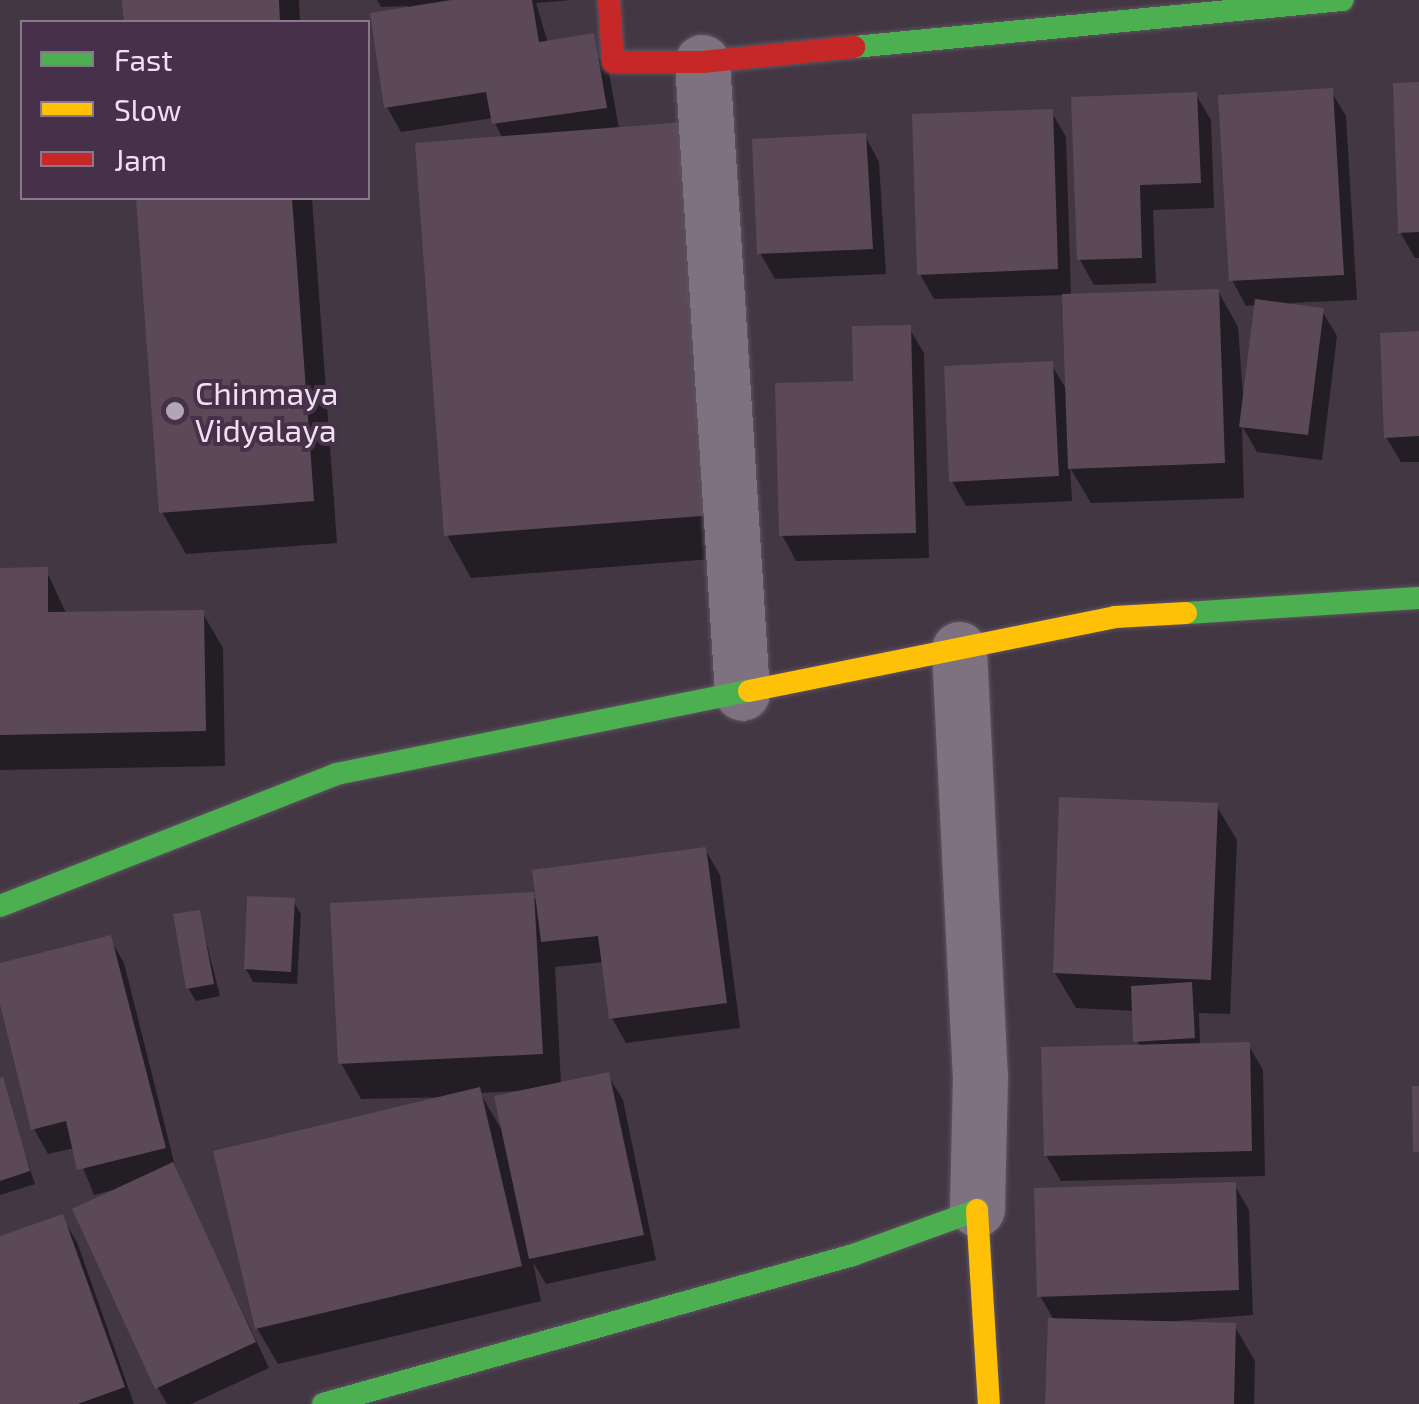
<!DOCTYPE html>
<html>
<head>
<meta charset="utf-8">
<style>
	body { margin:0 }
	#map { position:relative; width:1419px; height:1404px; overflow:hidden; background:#433744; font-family:"Exo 2",sans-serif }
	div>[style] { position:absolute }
	.shadow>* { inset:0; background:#0007 }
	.building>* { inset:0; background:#5b4957 }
	.roads { filter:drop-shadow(0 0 2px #5e535f) drop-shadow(0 0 2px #5e535f) }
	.street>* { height:55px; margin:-27.5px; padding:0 27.5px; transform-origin:27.5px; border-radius:27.5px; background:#7e7280 }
	.fast>* { height:22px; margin:-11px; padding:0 11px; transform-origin:11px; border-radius:11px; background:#4caf50 }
	.slow>* { height:22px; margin:-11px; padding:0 11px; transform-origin:11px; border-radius:11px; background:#ffc107 }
	.jam>* { height:22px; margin:-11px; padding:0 11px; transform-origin:11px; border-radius:11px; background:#c62828 }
	.dots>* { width:28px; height:28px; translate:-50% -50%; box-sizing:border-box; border:5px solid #47314a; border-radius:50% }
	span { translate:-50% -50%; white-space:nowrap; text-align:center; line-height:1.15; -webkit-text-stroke:8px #47314a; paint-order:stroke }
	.poi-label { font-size:32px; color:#efe1f1 }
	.left { translate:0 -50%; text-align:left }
	.legend { position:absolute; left:20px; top:20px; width:350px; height:180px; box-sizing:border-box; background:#47314a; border:2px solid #8a778d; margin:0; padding:12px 18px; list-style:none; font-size:30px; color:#efe1f1 }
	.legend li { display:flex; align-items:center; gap:20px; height:50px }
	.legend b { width:50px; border:2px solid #8a778d }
</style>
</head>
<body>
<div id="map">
	<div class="shadow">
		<div style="clip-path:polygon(125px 0,299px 0,300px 22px,126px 22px)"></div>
		<div style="clip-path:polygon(377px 0,572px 0,536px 3px,548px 43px,607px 61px,619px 129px,737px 557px,471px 578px,447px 535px,502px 138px,493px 118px,401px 132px,387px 107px,408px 6px,381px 7px)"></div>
		<div style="clip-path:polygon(1419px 85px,1419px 258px,1415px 258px,1400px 232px)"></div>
		<div style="clip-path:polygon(1331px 91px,1346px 116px,1357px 300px,1289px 303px,1322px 311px,1337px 336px,1322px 460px,1257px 452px,1242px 426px,1244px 498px,1091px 503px,1070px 468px,1072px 501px,966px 506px,952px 481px,1051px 364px,1068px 392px,1064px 295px,934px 299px,920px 274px,1051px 111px,1066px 137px,1071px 296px,1218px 291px,1238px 327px,1244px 409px,1257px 305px,1246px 306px,1232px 280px)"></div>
		<div style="clip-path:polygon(1196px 95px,1211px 120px,1214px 208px,1153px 210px,1156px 283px,1094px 285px,1080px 260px)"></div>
		<div style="clip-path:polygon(865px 136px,879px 162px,886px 274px,775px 279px,760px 253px)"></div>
		<div style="clip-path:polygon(139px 198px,312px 198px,337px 543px,186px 554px,162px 512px)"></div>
		<div style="clip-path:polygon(909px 328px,924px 353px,929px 558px,796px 561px,782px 535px)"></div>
		<div style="clip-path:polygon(1419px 334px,1419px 462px,1401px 462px,1386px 437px)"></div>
		<div style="clip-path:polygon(46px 570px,67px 615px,202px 612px,223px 648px,225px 766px,0 770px,0 571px)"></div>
		<div style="clip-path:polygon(1216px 805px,1237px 840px,1230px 1014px,1199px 1013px,1200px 1046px,1248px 1044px,1263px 1070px,1265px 1176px,1061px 1181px,1046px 1155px,1139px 1047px,1134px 1011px,1076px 1008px,1055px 973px)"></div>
		<div style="clip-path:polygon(evenodd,705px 849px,720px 875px,740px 1028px,626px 1043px,612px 1018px,604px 962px,555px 967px,561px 1084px,608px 1075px,623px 1100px,656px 1260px,546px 1284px,533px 1262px,541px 1301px,278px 1364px,257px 1328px,451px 1097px,361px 1099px,341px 1063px,532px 894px,540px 907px,705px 849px,518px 1091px,518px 1094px,503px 1132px,480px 1093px,518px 1091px)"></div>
		<div style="clip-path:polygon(293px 901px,301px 914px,297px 984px,253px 982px,246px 969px)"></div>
		<div style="clip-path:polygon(199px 913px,220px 996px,196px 1001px,188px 988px)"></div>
		<div style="clip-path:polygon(109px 937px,124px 963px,177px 1174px,269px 1368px,191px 1404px,167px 1404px,158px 1388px,113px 1190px,94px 1195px,75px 1148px,48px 1154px,34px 1129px,0 994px,0 966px)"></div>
		<div style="clip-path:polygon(0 1080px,35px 1184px,0 1195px)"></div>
		<div style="clip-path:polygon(1234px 1184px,1249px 1210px,1253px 1315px,1150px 1323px,1234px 1325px,1255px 1361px,1254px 1404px,1048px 1404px,1054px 1320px,1040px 1296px)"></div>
		<div style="clip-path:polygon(62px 1217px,77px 1242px,134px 1404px,2px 1404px,0 1238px)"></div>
	</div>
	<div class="building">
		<div style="clip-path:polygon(122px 0,279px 0,280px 22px,124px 22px)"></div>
		<div style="clip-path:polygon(451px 0,532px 0,539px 42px,594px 33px,607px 108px,492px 124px,486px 92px,384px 108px,370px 13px)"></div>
		<div style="clip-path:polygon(1419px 82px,1419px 232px,1398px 233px,1393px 83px)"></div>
		<div style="clip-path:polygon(1333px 88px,1344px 275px,1229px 281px,1218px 95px)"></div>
		<div style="clip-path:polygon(1197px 92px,1201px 183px,1140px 185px,1142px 258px,1077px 260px,1071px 97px)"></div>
		<div style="clip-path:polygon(1053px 109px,1058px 269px,917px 275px,912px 114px)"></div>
		<div style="clip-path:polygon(685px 122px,714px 515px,444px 536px,415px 143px)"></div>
		<div style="clip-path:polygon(866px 133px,873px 249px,757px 254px,752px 139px)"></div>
		<div style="clip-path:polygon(136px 198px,292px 198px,314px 501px,159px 513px)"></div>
		<div style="clip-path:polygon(1219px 289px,1225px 463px,1068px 469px,1062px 294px)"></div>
		<div style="clip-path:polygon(1255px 299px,1324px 308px,1308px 435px,1239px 427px)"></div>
		<div style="clip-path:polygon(911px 325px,916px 533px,779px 536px,775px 383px,853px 381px,852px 326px)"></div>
		<div style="clip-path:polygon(1419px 331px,1419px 436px,1384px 438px,1380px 333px)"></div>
		<div style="clip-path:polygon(1053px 361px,1059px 476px,949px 482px,944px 366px)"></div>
		<div style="clip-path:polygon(48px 567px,48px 612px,204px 610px,206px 731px,0 735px,0 568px)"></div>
		<div style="clip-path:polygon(1059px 797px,1218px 803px,1211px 980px,1053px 973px)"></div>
		<div style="clip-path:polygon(706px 847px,727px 1003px,609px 1019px,598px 936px,541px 942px,532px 870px)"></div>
		<div style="clip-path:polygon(534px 892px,543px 1054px,338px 1064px,330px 903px)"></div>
		<div style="clip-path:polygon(247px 896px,295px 898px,291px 972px,244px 969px)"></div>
		<div style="clip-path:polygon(200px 910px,214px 984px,186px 989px,173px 914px)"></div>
		<div style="clip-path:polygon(111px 935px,166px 1148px,77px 1170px,66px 1121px,31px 1130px,0 1004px,0 963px)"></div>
		<div style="clip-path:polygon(1192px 982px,1195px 1038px,1133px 1042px,1131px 986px)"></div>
		<div style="clip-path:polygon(1250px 1042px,1252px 1151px,1044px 1156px,1041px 1047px)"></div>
		<div style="clip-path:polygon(609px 1072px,644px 1235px,529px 1259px,494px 1096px)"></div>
		<div style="clip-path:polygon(3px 1077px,30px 1171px,0 1181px,0 1078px)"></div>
		<div style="clip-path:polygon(1412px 1086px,1419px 1086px,1419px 1152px,1413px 1152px)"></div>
		<div style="clip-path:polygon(480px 1087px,522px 1266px,255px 1329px,213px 1151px)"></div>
		<div style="clip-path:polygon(173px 1162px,256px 1342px,155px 1389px,72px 1209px)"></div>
		<div style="clip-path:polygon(1236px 1182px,1239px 1290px,1037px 1297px,1034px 1188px)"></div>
		<div style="clip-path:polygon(63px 1214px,125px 1387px,78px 1404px,0 1404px,0 1236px)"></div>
		<div style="clip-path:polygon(1048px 1318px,1236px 1323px,1234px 1404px,1045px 1404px)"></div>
	</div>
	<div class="roads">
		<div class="street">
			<div style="left:702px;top:62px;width:632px;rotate:86.37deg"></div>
			<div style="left:959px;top:649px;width:428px;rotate:87.2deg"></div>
			<div style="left:980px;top:1076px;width:133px;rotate:91.3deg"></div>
		</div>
		<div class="fast">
			<div style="left:854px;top:47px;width:491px;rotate:-5.5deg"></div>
			<div style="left:1186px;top:613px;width:233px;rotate:-3.7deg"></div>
			<div style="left:0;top:906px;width:361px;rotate:-21.4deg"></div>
			<div style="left:336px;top:774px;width:421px;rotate:-11.4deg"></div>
			<div style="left:323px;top:1404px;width:551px;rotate:-15.7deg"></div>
			<div style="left:853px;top:1255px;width:132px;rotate:-19.9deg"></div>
		</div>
		<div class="slow">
			<div style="left:749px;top:691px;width:373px;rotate:-11.4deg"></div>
			<div style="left:1115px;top:617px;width:71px;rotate:-3.2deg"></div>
			<div style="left:977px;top:1210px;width:194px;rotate:86.5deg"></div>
		</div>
		<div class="jam">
			<div style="left:609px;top:0;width:62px;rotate:86.3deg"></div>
			<div style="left:613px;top:62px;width:89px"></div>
			<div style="left:702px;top:62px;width:153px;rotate:-5.6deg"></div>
		</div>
	</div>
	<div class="dots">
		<div style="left:175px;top:411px;background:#b3a6b4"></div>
	</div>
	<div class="poi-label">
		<span class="left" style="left:195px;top:411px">Chinmaya<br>Vidyalaya</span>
	</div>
	<ul class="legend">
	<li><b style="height:12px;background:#4caf50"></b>Fast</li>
	<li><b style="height:12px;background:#ffc107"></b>Slow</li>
	<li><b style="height:12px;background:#c62828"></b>Jam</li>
	</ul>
</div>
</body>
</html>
